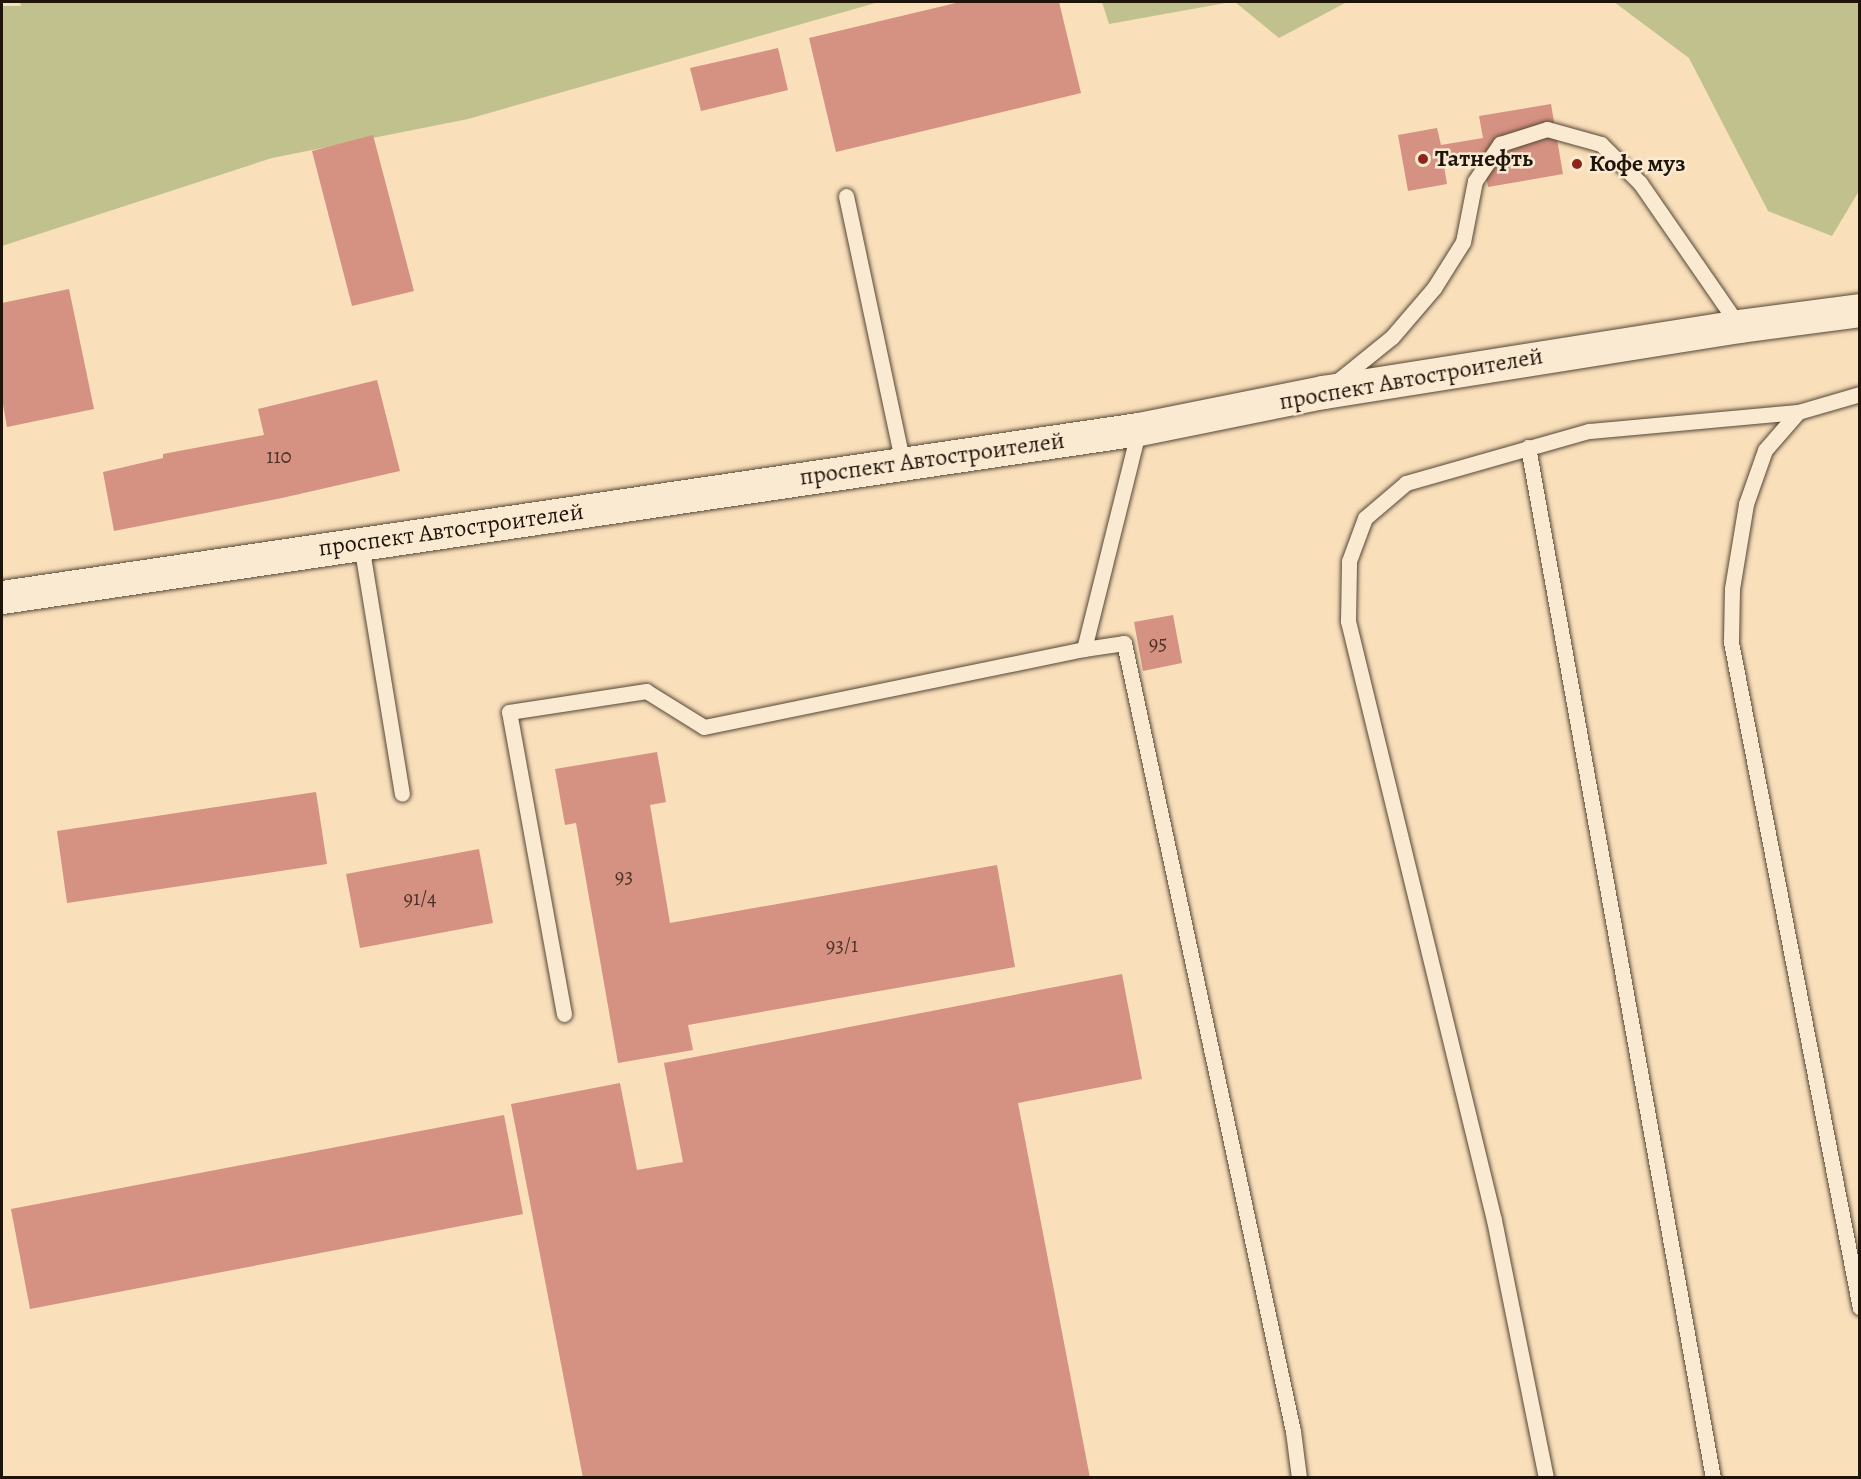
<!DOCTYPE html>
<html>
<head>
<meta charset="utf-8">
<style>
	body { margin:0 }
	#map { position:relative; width:1861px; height:1479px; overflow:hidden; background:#f9dfba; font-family:Alegreya,serif }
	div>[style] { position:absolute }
	.green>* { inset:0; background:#c1c18d }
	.building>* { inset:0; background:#d59181 }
	.roads { filter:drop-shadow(0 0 2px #564736) drop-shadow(0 0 2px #564736) }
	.lane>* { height:15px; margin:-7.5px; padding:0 7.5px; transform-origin:7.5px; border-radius:7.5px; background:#fbead2 }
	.secondary>* { height:33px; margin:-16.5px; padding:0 16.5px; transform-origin:16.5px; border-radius:16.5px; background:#fbead2 }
	.dots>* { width:16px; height:16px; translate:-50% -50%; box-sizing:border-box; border:3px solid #fbead2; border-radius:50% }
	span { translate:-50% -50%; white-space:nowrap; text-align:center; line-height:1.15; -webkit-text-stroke:5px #fbead2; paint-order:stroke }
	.number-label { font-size:21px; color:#4c3328 }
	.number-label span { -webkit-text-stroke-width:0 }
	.poi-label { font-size:24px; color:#1f140a; font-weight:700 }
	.left { translate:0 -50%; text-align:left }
	.street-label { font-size:24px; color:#1f140a }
	.frame { position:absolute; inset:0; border:3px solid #1f140a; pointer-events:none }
</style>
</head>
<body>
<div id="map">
	<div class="green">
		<div style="clip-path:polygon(20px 2px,879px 2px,468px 119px,272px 158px,2px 246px,2px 6px,21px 6px)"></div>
		<div style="clip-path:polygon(1102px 2px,1231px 2px,1109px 24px)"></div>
		<div style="clip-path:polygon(1235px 2px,1347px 2px,1279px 38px)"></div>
		<div style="clip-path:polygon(1614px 2px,1859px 2px,1859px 191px,1832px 236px,1768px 211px,1689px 58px)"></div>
	</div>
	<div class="building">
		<div style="clip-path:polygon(960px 2px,1059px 2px,1081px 93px,836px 152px,809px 38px)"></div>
		<div style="clip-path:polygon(778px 48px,788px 90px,701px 111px,690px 68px)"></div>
		<div style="clip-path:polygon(1551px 104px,1563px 174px,1488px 187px,1482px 153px,1443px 160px,1447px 184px,1408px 191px,1398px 135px,1437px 128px,1441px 145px,1483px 138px,1479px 116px)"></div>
		<div style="clip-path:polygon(373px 135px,414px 291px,352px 306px,312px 151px)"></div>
		<div style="clip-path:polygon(69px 289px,94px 409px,7px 427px,2px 399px,2px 303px)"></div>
		<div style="clip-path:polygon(377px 380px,400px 471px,282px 498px,114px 531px,103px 472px,163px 458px,163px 454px,264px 435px,258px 409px)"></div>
		<div style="clip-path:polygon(1173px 615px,1182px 663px,1143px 671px,1134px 622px)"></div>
		<div style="clip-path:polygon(657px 752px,666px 802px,650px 805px,670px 923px,997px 865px,1015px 967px,688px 1025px,693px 1050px,618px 1063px,576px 823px,565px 825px,555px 769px)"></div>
		<div style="clip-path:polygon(316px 792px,327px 864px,67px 903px,57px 831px)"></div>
		<div style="clip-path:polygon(479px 849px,493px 923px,360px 948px,346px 874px)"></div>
		<div style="clip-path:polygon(1122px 974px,1142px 1079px,1018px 1103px,1090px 1478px,583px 1478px,511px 1104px,620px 1083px,637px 1170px,683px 1162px,664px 1063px)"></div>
		<div style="clip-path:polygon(504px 1115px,523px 1214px,30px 1309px,11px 1209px)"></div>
	</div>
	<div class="roads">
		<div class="lane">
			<div style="left:846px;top:196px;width:274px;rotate:78deg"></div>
			<div style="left:1335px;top:383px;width:73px;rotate:-38.9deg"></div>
			<div style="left:1392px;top:337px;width:65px;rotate:-49.4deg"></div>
			<div style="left:1434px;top:288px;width:54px;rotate:-57.8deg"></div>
			<div style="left:1463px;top:242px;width:62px;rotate:-78.9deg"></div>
			<div style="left:1475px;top:181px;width:45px;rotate:-56deg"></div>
			<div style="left:1500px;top:144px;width:49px;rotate:-17.7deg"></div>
			<div style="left:1547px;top:129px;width:56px;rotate:15.5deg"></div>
			<div style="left:1601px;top:144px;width:55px;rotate:45deg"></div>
			<div style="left:1640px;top:183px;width:174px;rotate:55.3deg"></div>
			<div style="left:1860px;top:394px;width:65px;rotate:163.8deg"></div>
			<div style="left:1798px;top:412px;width:50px;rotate:131deg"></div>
			<div style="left:1765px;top:450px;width:57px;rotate:109.4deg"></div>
			<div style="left:1746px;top:504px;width:86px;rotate:99.4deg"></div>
			<div style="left:1732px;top:589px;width:53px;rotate:91.1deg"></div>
			<div style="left:1731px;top:642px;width:678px;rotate:79.04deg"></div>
			<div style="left:1528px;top:447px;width:1047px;rotate:79.83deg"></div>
			<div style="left:361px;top:544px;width:253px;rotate:80.7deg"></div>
			<div style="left:1084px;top:649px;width:40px;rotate:-8.5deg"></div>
			<div style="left:1124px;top:643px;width:806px;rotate:77.9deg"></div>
			<div style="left:1293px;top:1431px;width:47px;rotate:82.7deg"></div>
			<div style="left:564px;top:1014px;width:307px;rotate:-100.3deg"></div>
			<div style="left:509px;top:712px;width:139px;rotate:-8.7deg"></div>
			<div style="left:646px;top:691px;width:68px;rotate:31.8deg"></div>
			<div style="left:704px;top:727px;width:388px;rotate:-11.6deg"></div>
			<div style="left:1084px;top:649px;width:227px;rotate:-76deg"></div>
			<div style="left:1546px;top:1478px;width:263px;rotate:-101.4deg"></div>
			<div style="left:1494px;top:1220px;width:617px;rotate:-103.7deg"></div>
			<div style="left:1348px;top:621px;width:60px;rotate:-89deg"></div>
			<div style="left:1349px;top:561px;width:46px;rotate:-69.6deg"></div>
			<div style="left:1365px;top:518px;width:54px;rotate:-40.5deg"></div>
			<div style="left:1406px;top:483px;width:190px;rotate:-15.9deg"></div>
			<div style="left:1589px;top:431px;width:210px;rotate:-5.2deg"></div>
		</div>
		<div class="secondary">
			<div style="left:2px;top:597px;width:1149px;rotate:-8.41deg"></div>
			<div style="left:1139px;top:429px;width:188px;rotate:-11.4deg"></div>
			<div style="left:1323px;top:392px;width:421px;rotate:-9deg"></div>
			<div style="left:1739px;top:326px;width:122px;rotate:-7.5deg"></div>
		</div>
	</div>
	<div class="dots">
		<div style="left:1423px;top:159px;background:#8f2418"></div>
		<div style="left:1577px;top:164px;background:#8f2418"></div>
	</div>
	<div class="number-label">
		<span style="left:279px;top:456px">110</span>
		<span style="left:1158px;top:643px">95</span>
		<span style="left:624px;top:876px">93</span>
		<span style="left:420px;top:898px">91/4</span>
		<span style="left:842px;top:945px">93/1</span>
	</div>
	<div class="poi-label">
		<span class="left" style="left:1435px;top:159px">Татнефть</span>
		<span class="left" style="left:1589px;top:164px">Кофе муз</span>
	</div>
	<div class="street-label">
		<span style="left:1411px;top:379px;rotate:-10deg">проспект Автостроителей</span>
		<span style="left:932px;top:459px;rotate:-8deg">проспект Автостроителей</span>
		<span style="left:451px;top:530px;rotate:-8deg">проспект Автостроителей</span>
	</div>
	<div class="frame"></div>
</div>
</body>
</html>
